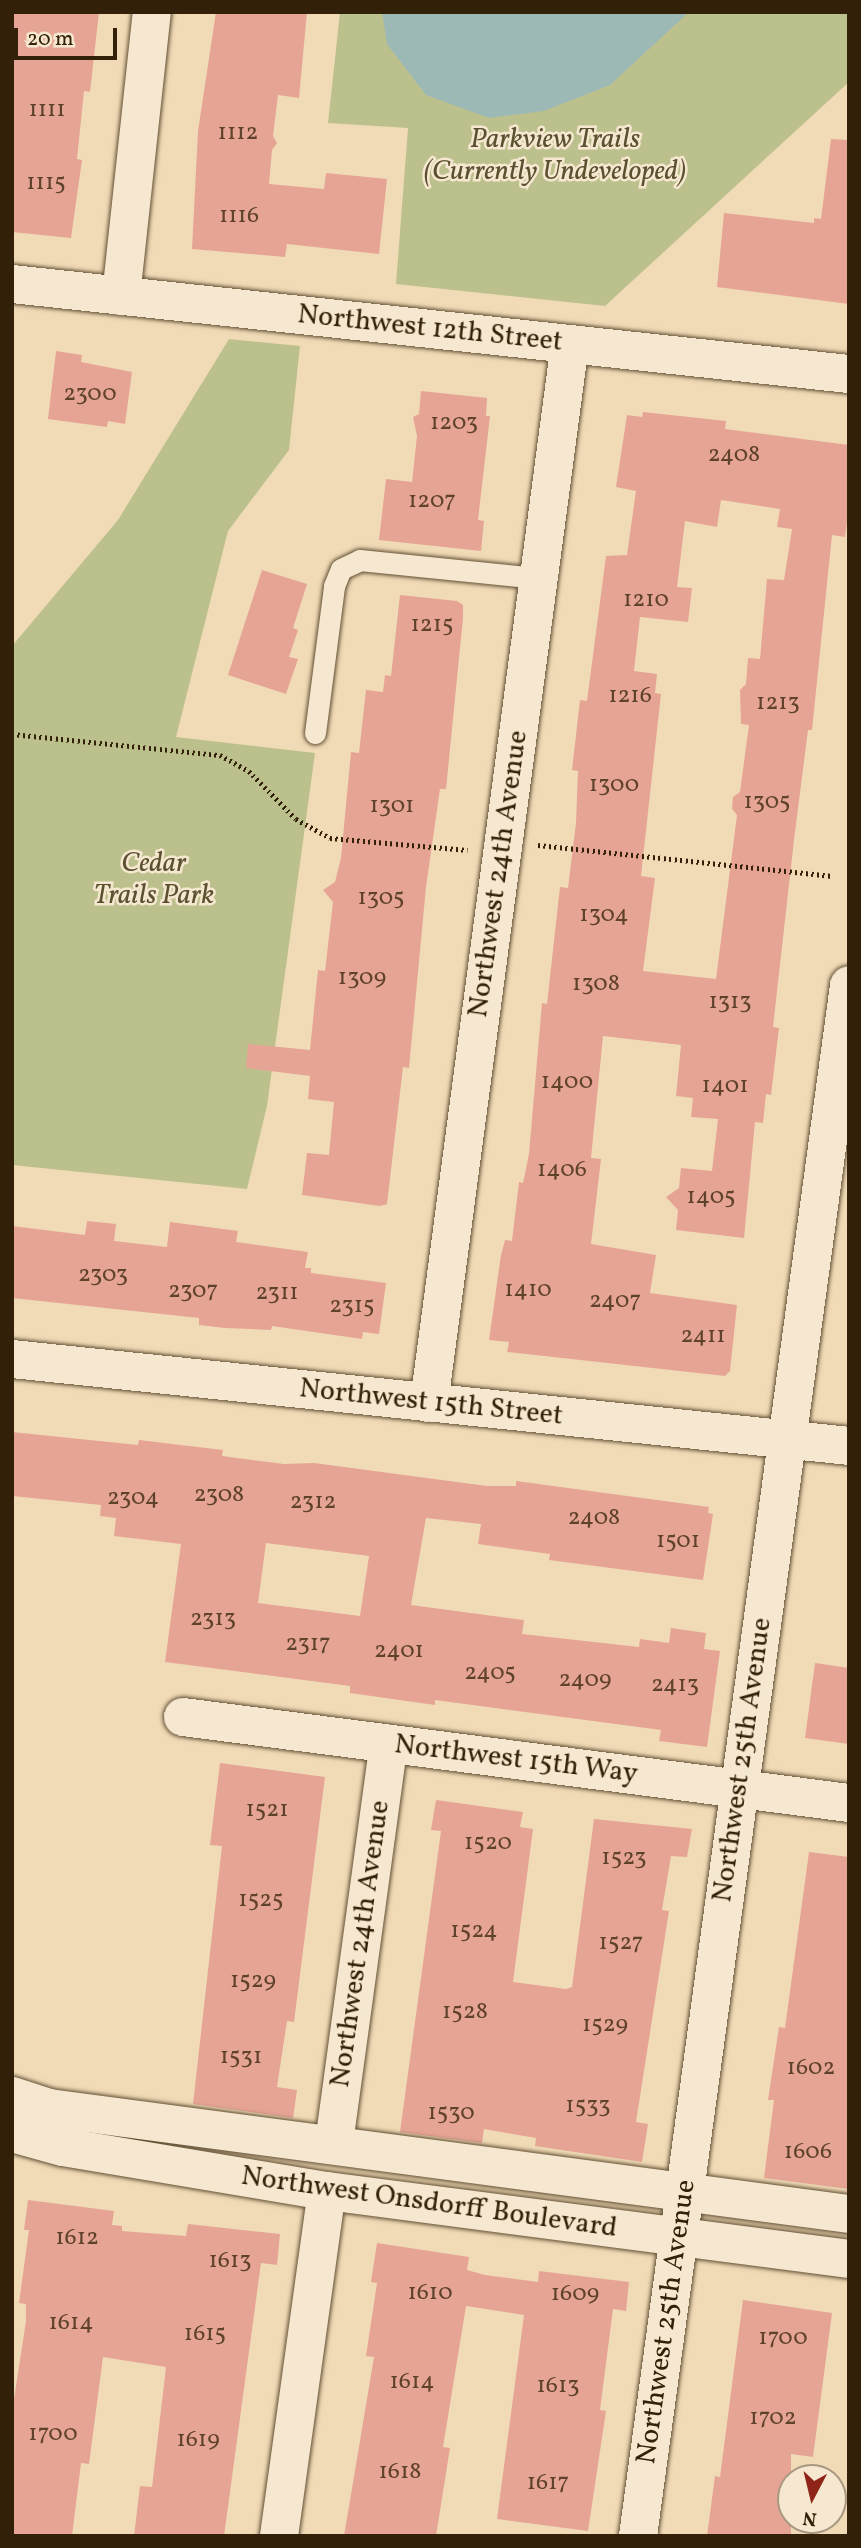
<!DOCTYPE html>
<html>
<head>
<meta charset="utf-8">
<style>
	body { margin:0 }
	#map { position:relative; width:861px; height:2548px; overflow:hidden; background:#f1dbb7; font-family:Vollkorn,serif }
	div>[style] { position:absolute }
	.green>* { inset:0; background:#bcc08d }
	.water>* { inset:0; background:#9cb9b6 }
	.building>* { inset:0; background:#e6a495 }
	.path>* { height:4.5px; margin-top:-2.25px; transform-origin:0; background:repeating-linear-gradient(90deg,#322108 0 2px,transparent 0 5.5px) }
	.roads { filter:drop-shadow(0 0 2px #625034) drop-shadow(0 0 2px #625034) }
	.service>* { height:21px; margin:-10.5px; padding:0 10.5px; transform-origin:10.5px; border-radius:10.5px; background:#f6e8d0 }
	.minor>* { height:38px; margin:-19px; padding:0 19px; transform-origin:19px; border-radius:19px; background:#f6e8d0 }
	.tertiary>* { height:38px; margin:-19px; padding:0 19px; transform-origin:19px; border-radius:19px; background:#f6e8d0 }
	span { translate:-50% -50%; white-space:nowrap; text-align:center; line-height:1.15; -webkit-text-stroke:5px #f6e8d0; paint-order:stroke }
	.number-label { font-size:24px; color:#5f422b }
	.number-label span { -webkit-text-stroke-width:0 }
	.park-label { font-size:28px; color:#5b5130; font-style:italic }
	.street-label { font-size:28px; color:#322108 }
	.frame { position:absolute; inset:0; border:14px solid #322108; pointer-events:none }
	.north { position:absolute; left:777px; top:2464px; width:70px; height:70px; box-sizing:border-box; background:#f6e8d0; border:2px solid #a89880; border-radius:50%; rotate:187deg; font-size:19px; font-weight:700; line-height:28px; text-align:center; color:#322108 }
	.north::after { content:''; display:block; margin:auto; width:24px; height:32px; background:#8f2418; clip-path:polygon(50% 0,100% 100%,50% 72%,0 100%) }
	.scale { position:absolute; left:14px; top:28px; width:103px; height:32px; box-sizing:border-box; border:4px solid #322108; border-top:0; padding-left:9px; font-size:21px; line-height:24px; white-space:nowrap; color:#322108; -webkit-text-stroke:5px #f6e8d0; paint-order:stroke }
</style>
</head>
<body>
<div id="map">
	<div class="green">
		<div style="clip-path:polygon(340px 12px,849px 12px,849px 82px,605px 306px,396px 284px,408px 128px,328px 123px)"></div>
		<div style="clip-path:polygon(229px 339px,300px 346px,289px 450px,228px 531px,176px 737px,315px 753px,267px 1106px,247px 1189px,12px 1165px,12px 646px,118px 520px)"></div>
	</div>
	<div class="water">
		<div style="clip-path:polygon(382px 12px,689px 12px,610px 85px,544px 111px,489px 118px,426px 95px,387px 44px)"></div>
	</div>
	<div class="building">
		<div style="clip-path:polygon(12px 12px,99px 12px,90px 92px,84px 91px,77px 159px,82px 160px,71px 238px,12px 232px)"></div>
		<div style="clip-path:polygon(216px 12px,307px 12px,299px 98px,278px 95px,273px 136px,277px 143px,272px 150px,269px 184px,324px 189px,326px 173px,387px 179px,379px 254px,287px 244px,285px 257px,192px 249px,198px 131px)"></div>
		<div style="clip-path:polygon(831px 139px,849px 140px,849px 304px,717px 287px,724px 213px,814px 223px,814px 218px,821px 219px)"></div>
		<div style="clip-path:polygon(56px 351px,82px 355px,81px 362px,132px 372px,125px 424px,108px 421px,107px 427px,48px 419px)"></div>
		<div style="clip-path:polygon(421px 391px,487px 398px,486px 416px,490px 416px,478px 520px,484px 521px,481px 551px,379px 540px,386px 479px,412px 482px,417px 436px,413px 417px,419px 414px)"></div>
		<div style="clip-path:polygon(evenodd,643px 412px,726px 421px,725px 429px,849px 445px,849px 508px,845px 537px,832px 535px,812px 730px,808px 730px,794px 840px,773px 1027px,779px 1028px,771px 1095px,766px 1094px,763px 1123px,755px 1122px,744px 1238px,676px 1230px,678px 1210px,666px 1197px,679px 1188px,681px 1168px,712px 1171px,718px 1119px,691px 1117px,693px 1098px,676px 1096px,681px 1045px,603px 1036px,591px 1158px,601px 1159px,591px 1244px,656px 1255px,650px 1293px,737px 1305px,730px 1371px,725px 1376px,507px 1352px,509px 1342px,489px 1340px,501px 1255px,505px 1240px,512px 1241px,519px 1182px,523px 1183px,529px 1154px,542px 1003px,547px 1004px,560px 887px,568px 888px,576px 823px,578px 771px,572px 770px,580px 700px,587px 701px,606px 556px,627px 555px,636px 491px,616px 487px,627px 415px,642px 417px,643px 412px,721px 500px,780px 509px,777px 527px,792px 529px,784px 580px,767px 579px,760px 659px,748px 658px,746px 684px,740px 690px,741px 724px,749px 725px,740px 792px,733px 797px,732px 809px,737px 815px,716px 979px,643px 971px,655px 878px,641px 876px,661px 694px,655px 693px,657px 674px,634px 671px,640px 617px,688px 622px,692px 588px,677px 587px,685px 521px,717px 527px,721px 500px)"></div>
		<div style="clip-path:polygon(262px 570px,307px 584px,293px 628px,298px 630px,289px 657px,298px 659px,286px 694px,228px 675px)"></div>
		<div style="clip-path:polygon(400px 595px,457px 601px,463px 605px,463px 618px,446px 789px,440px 789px,426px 887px,409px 1068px,403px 1067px,387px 1204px,380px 1206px,302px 1195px,307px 1153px,329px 1155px,334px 1102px,308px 1099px,310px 1076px,246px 1068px,248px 1044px,310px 1050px,318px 970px,325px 971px,333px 902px,323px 890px,335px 882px,341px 858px,351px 752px,359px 753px,366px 690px,383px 692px,385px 675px,391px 676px)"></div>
		<div style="clip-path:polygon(87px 1221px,116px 1224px,114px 1241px,167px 1247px,170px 1222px,238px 1231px,236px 1242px,308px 1252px,305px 1268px,311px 1268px,311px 1273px,386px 1283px,379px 1334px,363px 1332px,362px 1339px,272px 1326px,271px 1330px,225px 1328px,199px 1325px,199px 1318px,12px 1298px,12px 1226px,85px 1235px)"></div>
		<div style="clip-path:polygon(evenodd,12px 1432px,138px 1445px,139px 1440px,223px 1450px,222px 1456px,284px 1464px,314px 1463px,487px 1486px,516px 1486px,516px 1481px,709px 1507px,708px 1513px,713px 1514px,703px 1580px,549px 1560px,550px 1554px,478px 1544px,481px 1524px,426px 1518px,411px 1605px,524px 1620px,522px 1634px,639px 1647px,640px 1639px,669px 1643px,671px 1628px,706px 1633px,704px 1649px,720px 1651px,707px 1747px,659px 1741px,661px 1730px,435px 1700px,435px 1705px,350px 1693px,350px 1686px,165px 1662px,181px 1544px,114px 1536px,116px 1518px,100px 1516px,101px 1505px,12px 1496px,12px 1432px,266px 1543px,369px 1556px,360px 1616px,258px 1603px,266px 1543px)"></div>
		<div style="clip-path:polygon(815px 1663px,849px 1668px,849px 1744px,805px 1738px)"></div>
		<div style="clip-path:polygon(220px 1763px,325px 1777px,294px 2022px,287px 2021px,277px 2087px,297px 2090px,293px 2118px,193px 2104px,222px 1846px,210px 1845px)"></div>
		<div style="clip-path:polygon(436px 1800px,523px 1812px,520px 1827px,533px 1829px,513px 1982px,566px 1989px,572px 1987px,594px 1819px,692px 1829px,687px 1857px,671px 1856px,662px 1910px,669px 1911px,636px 2122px,648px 2124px,642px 2162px,535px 2146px,536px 2138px,484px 2129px,482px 2143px,400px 2132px,441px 1831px,431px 1830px)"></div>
		<div style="clip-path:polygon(809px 1852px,849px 1857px,849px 2189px,764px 2178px,774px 2100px,768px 2100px,779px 2027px,785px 2028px)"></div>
		<div style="clip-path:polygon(28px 2200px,114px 2211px,112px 2225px,122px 2226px,122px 2231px,186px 2236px,188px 2224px,280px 2234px,277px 2265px,261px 2263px,224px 2536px,134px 2536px,140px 2486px,152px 2487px,166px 2367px,103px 2357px,89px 2464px,81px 2463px,72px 2536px,12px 2536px,12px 2412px,26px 2321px,26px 2304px,19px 2303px,29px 2230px,24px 2230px)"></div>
		<div style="clip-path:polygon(377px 2243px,469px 2257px,467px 2270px,485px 2275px,538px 2282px,539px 2271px,629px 2282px,626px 2311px,613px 2309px,600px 2410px,606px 2411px,588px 2531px,497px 2519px,524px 2315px,466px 2306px,443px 2447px,450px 2448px,436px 2536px,344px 2536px,374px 2357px,366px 2356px,377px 2283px,371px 2282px)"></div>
		<div style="clip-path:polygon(743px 2300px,832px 2313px,813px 2457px,791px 2454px,791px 2536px,707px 2536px,715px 2476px,720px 2477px)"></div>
	</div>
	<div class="path">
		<div style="left:12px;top:734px;width:209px;rotate:5.8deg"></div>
		<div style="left:220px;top:755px;width:33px;rotate:29deg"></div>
		<div style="left:249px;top:771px;width:67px;rotate:45.6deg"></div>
		<div style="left:296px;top:819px;width:39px;rotate:29deg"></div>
		<div style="left:330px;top:838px;width:138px;rotate:5deg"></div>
		<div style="left:538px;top:845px;width:296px;rotate:6deg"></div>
	</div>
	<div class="roads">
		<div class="service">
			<div style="left:315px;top:733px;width:148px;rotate:-82.6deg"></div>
			<div style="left:334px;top:586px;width:18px;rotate:-68deg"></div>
			<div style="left:341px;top:569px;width:21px;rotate:-25deg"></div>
			<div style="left:360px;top:560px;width:179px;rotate:5.8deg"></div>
		</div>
		<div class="minor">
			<div style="left:12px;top:284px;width:842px;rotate:6.14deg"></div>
			<div style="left:121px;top:296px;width:286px;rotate:-83.8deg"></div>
			<div style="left:12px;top:1359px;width:842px;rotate:5.93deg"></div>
			<div style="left:429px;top:1403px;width:1068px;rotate:-82.42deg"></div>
			<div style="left:183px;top:1717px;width:672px;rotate:7.36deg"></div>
			<div style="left:334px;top:2143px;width:403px;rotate:-82.2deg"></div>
			<div style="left:279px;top:2536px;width:348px;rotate:-82.1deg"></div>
			<div style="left:638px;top:2536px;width:1565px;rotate:-82.25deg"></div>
		</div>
		<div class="tertiary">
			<div style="left:12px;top:2096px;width:39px;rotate:18deg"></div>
			<div style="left:49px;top:2108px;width:807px;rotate:7.55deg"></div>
			<div style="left:12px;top:2133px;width:53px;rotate:15.4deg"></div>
			<div style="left:63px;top:2147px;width:268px;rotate:9.5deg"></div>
			<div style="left:327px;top:2191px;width:526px;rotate:7.42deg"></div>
		</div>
	</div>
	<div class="number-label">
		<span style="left:47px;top:111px">1111</span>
		<span style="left:238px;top:134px">1112</span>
		<span style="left:46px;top:184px">1115</span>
		<span style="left:239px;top:217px">1116</span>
		<span style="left:90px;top:395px">2300</span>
		<span style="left:454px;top:424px">1203</span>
		<span style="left:734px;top:456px">2408</span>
		<span style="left:432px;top:502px">1207</span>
		<span style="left:646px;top:601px">1210</span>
		<span style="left:432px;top:626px">1215</span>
		<span style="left:630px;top:697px">1216</span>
		<span style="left:778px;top:704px">1213</span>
		<span style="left:614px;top:786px">1300</span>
		<span style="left:767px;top:803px">1305</span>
		<span style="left:392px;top:807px">1301</span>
		<span style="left:381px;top:899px">1305</span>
		<span style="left:604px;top:916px">1304</span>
		<span style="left:362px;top:979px">1309</span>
		<span style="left:596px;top:985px">1308</span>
		<span style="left:730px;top:1003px">1313</span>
		<span style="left:567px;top:1083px">1400</span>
		<span style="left:725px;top:1087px">1401</span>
		<span style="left:562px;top:1171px">1406</span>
		<span style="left:711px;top:1198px">1405</span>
		<span style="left:103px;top:1276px">2303</span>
		<span style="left:528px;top:1291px">1410</span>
		<span style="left:193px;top:1292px">2307</span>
		<span style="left:277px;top:1294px">2311</span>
		<span style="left:615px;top:1302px">2407</span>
		<span style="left:352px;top:1307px">2315</span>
		<span style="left:703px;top:1337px">2411</span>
		<span style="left:219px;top:1496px">2308</span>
		<span style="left:133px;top:1499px">2304</span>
		<span style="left:313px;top:1503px">2312</span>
		<span style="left:594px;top:1519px">2408</span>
		<span style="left:678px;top:1542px">1501</span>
		<span style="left:213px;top:1620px">2313</span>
		<span style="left:308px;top:1645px">2317</span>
		<span style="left:399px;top:1652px">2401</span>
		<span style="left:490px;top:1674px">2405</span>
		<span style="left:585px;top:1681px">2409</span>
		<span style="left:675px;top:1686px">2413</span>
		<span style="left:267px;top:1811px">1521</span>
		<span style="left:488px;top:1844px">1520</span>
		<span style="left:624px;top:1859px">1523</span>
		<span style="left:261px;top:1901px">1525</span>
		<span style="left:474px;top:1932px">1524</span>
		<span style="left:621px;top:1944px">1527</span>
		<span style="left:253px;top:1982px">1529</span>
		<span style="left:465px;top:2013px">1528</span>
		<span style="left:605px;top:2026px">1529</span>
		<span style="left:241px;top:2058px">1531</span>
		<span style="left:811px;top:2069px">1602</span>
		<span style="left:588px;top:2107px">1533</span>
		<span style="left:451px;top:2114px">1530</span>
		<span style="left:808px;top:2153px">1606</span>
		<span style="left:77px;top:2239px">1612</span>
		<span style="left:230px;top:2262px">1613</span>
		<span style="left:430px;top:2294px">1610</span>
		<span style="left:575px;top:2295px">1609</span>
		<span style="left:71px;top:2324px">1614</span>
		<span style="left:205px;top:2335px">1615</span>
		<span style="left:783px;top:2339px">1700</span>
		<span style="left:412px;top:2383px">1614</span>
		<span style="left:558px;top:2387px">1613</span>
		<span style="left:773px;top:2419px">1702</span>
		<span style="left:53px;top:2435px">1700</span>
		<span style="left:198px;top:2441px">1619</span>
		<span style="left:400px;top:2473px">1618</span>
		<span style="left:548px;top:2484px">1617</span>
	</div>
	<div class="park-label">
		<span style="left:555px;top:156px">Parkview Trails<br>(Currently Undeveloped)</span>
		<span style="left:154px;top:880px">Cedar<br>Trails Park</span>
	</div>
	<div class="street-label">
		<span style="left:430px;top:329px;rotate:6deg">Northwest 12th Street</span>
		<span style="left:499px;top:874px;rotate:-82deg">Northwest 24th Avenue</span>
		<span style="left:431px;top:1403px;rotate:6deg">Northwest 15th Street</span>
		<span style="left:516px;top:1760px;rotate:7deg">Northwest 15th Way</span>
		<span style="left:743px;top:1760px;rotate:-82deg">Northwest 25th Avenue</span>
		<span style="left:361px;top:1944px;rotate:-82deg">Northwest 24th Avenue</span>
		<span style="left:429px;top:2203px;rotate:8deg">Northwest Onsdorff Boulevard</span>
		<span style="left:667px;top:2322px;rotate:-82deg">Northwest 25th Avenue</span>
	</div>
	<div class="frame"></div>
	<div class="north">N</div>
	<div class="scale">20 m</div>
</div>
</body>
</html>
